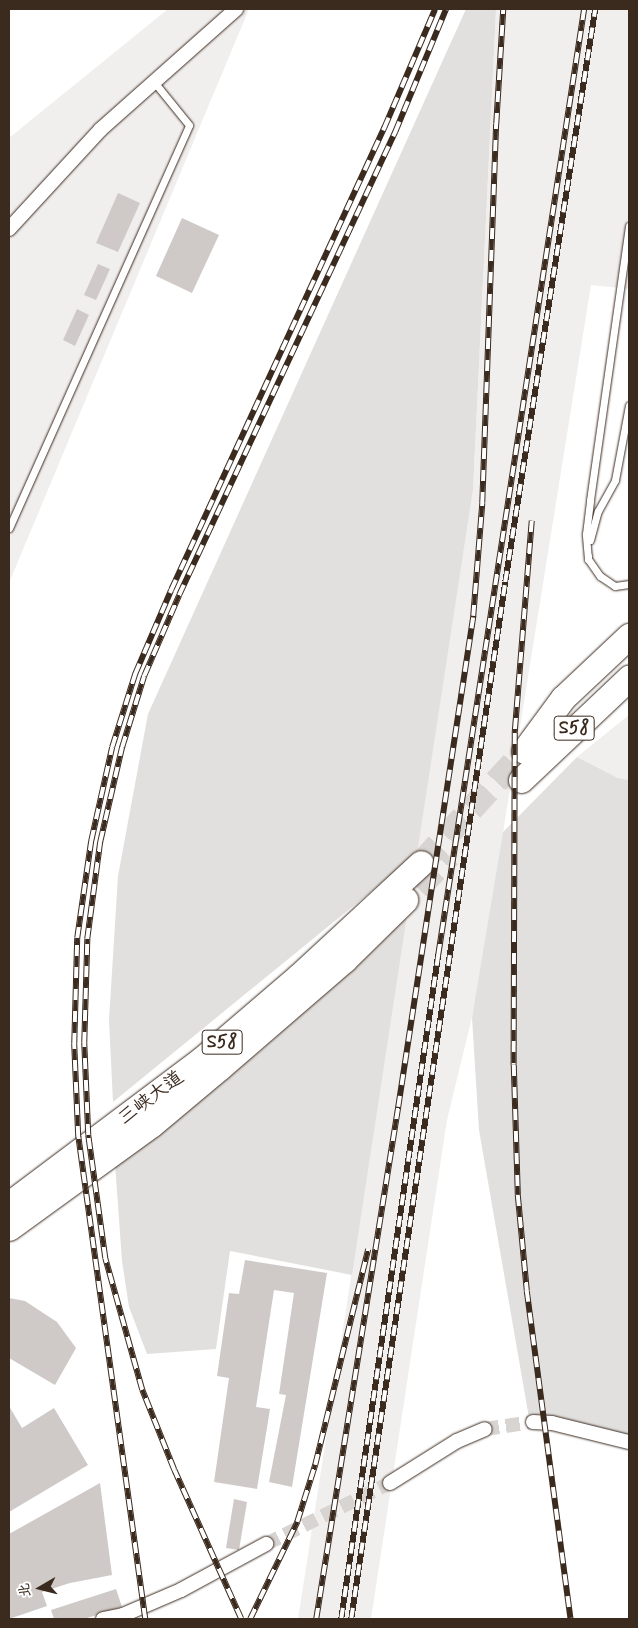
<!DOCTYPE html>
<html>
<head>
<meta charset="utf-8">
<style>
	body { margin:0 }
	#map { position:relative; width:638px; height:1628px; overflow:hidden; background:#fff; font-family:Mynerve,"LXGW WenKai TC",sans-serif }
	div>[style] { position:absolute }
	.built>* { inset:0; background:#f1efee }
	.green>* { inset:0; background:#e2e0de }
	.building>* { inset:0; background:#cfcac7 }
	.minor-tunnel>* { height:14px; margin-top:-7px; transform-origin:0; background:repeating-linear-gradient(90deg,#d8d4d2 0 14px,transparent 0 21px) }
	.motorway-tunnel>* { height:25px; margin-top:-12.5px; transform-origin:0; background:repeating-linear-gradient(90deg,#d8d4d2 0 25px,transparent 0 37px) }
	.roads { filter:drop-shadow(0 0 1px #3b2a1e) drop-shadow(0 0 1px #3b2a1e) }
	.service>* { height:7px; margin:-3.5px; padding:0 3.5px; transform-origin:3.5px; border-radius:3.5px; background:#fff }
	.minor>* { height:14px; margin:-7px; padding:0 7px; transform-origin:7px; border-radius:7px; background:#fff }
	.motorway>* { height:25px; margin:-12.5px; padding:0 12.5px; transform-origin:12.5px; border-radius:12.5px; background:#fff }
	.rail>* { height:5.5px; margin-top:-2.75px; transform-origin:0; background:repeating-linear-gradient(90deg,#fff 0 11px,#3b2a1e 0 22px); box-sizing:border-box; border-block:1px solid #3b2a1e }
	span { translate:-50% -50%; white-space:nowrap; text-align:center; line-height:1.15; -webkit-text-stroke:4px #fff; paint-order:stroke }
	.shield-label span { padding:1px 4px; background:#fff; border:1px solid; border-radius:4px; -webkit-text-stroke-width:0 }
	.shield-label { font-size:18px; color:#3b2a1e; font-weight:700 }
	.street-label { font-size:19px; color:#3b2a1e }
	.frame { position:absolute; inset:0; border:10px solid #3b2a1e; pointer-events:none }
	.north { position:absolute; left:15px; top:1563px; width:50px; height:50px; -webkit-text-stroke:4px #fff; paint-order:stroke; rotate:262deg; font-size:14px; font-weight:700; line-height:20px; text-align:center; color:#3b2a1e }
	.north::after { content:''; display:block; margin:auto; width:18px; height:22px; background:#3b2a1e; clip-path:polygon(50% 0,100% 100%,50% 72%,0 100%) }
</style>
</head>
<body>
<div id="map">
	<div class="built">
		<div style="clip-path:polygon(168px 9px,249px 9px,9px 583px,9px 138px)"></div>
		<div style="clip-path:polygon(496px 9px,629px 9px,629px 289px,591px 285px,476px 1001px,447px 1120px,371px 1619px,298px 1619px,473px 490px)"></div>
		<div style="clip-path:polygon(629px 715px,629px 780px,618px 778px,577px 757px)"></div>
	</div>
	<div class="green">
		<div style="clip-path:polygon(466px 9px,496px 9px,473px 490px,417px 854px,113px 1102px,109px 1020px,118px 876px,148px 714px)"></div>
		<div style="clip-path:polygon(577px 757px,618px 778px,629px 780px,629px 1438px,529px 1418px,479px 1130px,472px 1018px,503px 832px)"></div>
		<div style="clip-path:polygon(407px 916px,352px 1275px,230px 1251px,216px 1349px,147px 1354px,129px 1307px,122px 1261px,115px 1164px,260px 1051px)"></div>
	</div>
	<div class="building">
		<div style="clip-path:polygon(118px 193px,140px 203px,118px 252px,96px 243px)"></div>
		<div style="clip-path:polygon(182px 218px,219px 235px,192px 293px,156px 276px)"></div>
		<div style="clip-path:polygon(98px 264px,110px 269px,96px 300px,84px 295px)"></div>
		<div style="clip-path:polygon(77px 309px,89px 315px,75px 346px,63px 340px)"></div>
		<div style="clip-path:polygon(245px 1260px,327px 1273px,292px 1487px,269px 1482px,286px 1395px,279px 1394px,294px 1293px,274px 1290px,256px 1407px,270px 1409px,257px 1489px,214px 1482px,229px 1378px,217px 1376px,229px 1293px,239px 1294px)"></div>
		<div style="clip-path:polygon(9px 1298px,25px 1301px,57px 1322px,76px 1348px,55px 1385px,9px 1358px)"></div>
		<div style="clip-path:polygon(9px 1406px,22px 1428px,54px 1408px,88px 1465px,9px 1512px)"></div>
		<div style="clip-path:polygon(100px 1483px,112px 1575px,70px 1583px,42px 1592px,47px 1606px,9px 1619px,9px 1534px)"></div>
		<div style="clip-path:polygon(234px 1499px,247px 1502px,239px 1550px,226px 1548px)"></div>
		<div style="clip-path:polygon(116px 1589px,122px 1607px,84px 1619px,54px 1619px,51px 1610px)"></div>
	</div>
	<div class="minor-tunnel">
		<div style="left:485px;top:1429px;width:49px;rotate:-8.3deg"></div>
		<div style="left:266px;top:1544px;width:138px;rotate:-26.2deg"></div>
	</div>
	<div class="motorway-tunnel">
		<div style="left:421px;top:863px;width:152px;rotate:-47.4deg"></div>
		<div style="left:418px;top:888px;width:45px;rotate:-46.8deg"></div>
	</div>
	<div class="roads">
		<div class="service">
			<div style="left:9px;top:528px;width:441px;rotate:-65.9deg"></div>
			<div style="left:189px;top:125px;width:55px;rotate:-129.1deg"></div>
			<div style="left:590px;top:540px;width:30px;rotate:-75deg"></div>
			<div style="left:598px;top:511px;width:35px;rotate:-61deg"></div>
			<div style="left:615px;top:480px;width:76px;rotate:-79.4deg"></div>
			<div style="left:588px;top:556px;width:3px;rotate:90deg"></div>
			<div style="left:588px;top:559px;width:21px;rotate:55deg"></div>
			<div style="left:600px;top:576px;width:18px;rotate:34deg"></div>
			<div style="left:615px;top:586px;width:14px;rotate:-8deg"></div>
			<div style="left:588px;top:559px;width:25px;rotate:-95deg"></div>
			<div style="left:586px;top:534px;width:34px;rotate:-83deg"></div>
			<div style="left:590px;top:500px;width:277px;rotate:-81.9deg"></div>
		</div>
		<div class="minor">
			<div style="left:9px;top:229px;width:136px;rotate:-47.4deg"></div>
			<div style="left:101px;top:129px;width:181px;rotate:-41.6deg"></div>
			<div style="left:533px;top:1422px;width:19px;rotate:3deg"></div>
			<div style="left:552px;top:1423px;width:79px;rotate:13.9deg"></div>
			<div style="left:390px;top:1483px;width:79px;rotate:-32.1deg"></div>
			<div style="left:457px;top:1441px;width:30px;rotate:-23deg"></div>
			<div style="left:103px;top:1619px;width:20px;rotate:-11deg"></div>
			<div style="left:123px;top:1615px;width:63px;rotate:-23.3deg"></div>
			<div style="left:181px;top:1590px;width:97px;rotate:-28.4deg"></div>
		</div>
		<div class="motorway">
			<div style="left:524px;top:751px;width:66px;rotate:-53.7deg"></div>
			<div style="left:563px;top:698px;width:91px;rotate:-43.2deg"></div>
			<div style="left:521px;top:780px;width:149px;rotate:-43.4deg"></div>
			<div style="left:9px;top:1204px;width:241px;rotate:-36.9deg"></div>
			<div style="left:202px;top:1059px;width:128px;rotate:-40.6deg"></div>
			<div style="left:299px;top:976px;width:166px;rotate:-42.8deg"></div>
			<div style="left:9px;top:1228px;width:175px;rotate:-36deg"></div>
			<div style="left:151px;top:1125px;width:90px;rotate:-40deg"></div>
			<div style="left:220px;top:1067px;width:164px;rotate:-40.8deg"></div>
			<div style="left:344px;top:960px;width:86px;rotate:-44.5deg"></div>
		</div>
	</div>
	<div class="rail">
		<div style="left:532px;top:521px;width:213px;rotate:94.6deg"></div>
		<div style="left:515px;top:733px;width:332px;rotate:90.2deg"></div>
		<div style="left:514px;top:1065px;width:130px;rotate:88.2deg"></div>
		<div style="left:518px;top:1195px;width:96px;rotate:84.6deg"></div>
		<div style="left:527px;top:1291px;width:331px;rotate:82.4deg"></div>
		<div style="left:145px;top:1619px;width:487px;rotate:-97.9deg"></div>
		<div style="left:78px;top:1137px;width:93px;rotate:-92.5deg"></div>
		<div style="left:74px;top:1044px;width:106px;rotate:-88.4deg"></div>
		<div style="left:77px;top:938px;width:98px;rotate:-81.8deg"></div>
		<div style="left:91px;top:841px;width:96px;rotate:-77.4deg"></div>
		<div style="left:112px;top:747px;width:77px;rotate:-72.5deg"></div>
		<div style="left:135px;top:674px;width:91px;rotate:-66.8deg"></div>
		<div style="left:171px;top:590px;width:509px;rotate:-65.25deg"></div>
		<div style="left:384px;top:128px;width:129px;rotate:-66.8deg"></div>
		<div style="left:241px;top:1619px;width:163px;rotate:-114.2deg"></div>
		<div style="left:174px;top:1470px;width:86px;rotate:-111.8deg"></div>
		<div style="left:142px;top:1390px;width:137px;rotate:-105.7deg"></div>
		<div style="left:105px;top:1258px;width:124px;rotate:-97.9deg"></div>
		<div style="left:88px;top:1135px;width:92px;rotate:-92.5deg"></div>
		<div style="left:84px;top:1043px;width:104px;rotate:-88.3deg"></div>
		<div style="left:87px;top:939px;width:98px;rotate:-82.4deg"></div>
		<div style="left:100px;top:842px;width:98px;rotate:-77deg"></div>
		<div style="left:122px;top:747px;width:74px;rotate:-72.8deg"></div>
		<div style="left:144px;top:676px;width:88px;rotate:-66.6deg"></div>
		<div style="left:179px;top:595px;width:511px;rotate:-64.99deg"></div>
		<div style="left:395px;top:132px;width:133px;rotate:-67.5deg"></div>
		<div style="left:250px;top:1619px;width:108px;rotate:-64.1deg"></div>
		<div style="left:297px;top:1522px;width:60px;rotate:-72.5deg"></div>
		<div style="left:315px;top:1465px;width:222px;rotate:-76.2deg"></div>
		<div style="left:316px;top:1619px;width:519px;rotate:-80.9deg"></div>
		<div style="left:398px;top:1107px;width:497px;rotate:-81.3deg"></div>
		<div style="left:473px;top:616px;width:113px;rotate:-85.4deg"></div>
		<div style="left:482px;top:503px;width:379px;rotate:-87.9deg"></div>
		<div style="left:496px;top:124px;width:115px;rotate:-86.5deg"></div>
		<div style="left:341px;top:1619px;width:671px;rotate:-81.69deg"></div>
		<div style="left:438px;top:955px;width:957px;rotate:-81.23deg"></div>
		<div style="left:351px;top:1619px;width:1048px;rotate:-81.55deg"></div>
		<div style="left:505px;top:582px;width:580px;rotate:-81.07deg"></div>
	</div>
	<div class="shield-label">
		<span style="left:574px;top:728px">S58</span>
		<span style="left:222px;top:1042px">S58</span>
	</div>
	<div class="street-label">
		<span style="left:151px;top:1098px;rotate:-37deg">三峡大道</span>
	</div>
	<div class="frame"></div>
	<div class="north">北</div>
</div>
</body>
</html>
